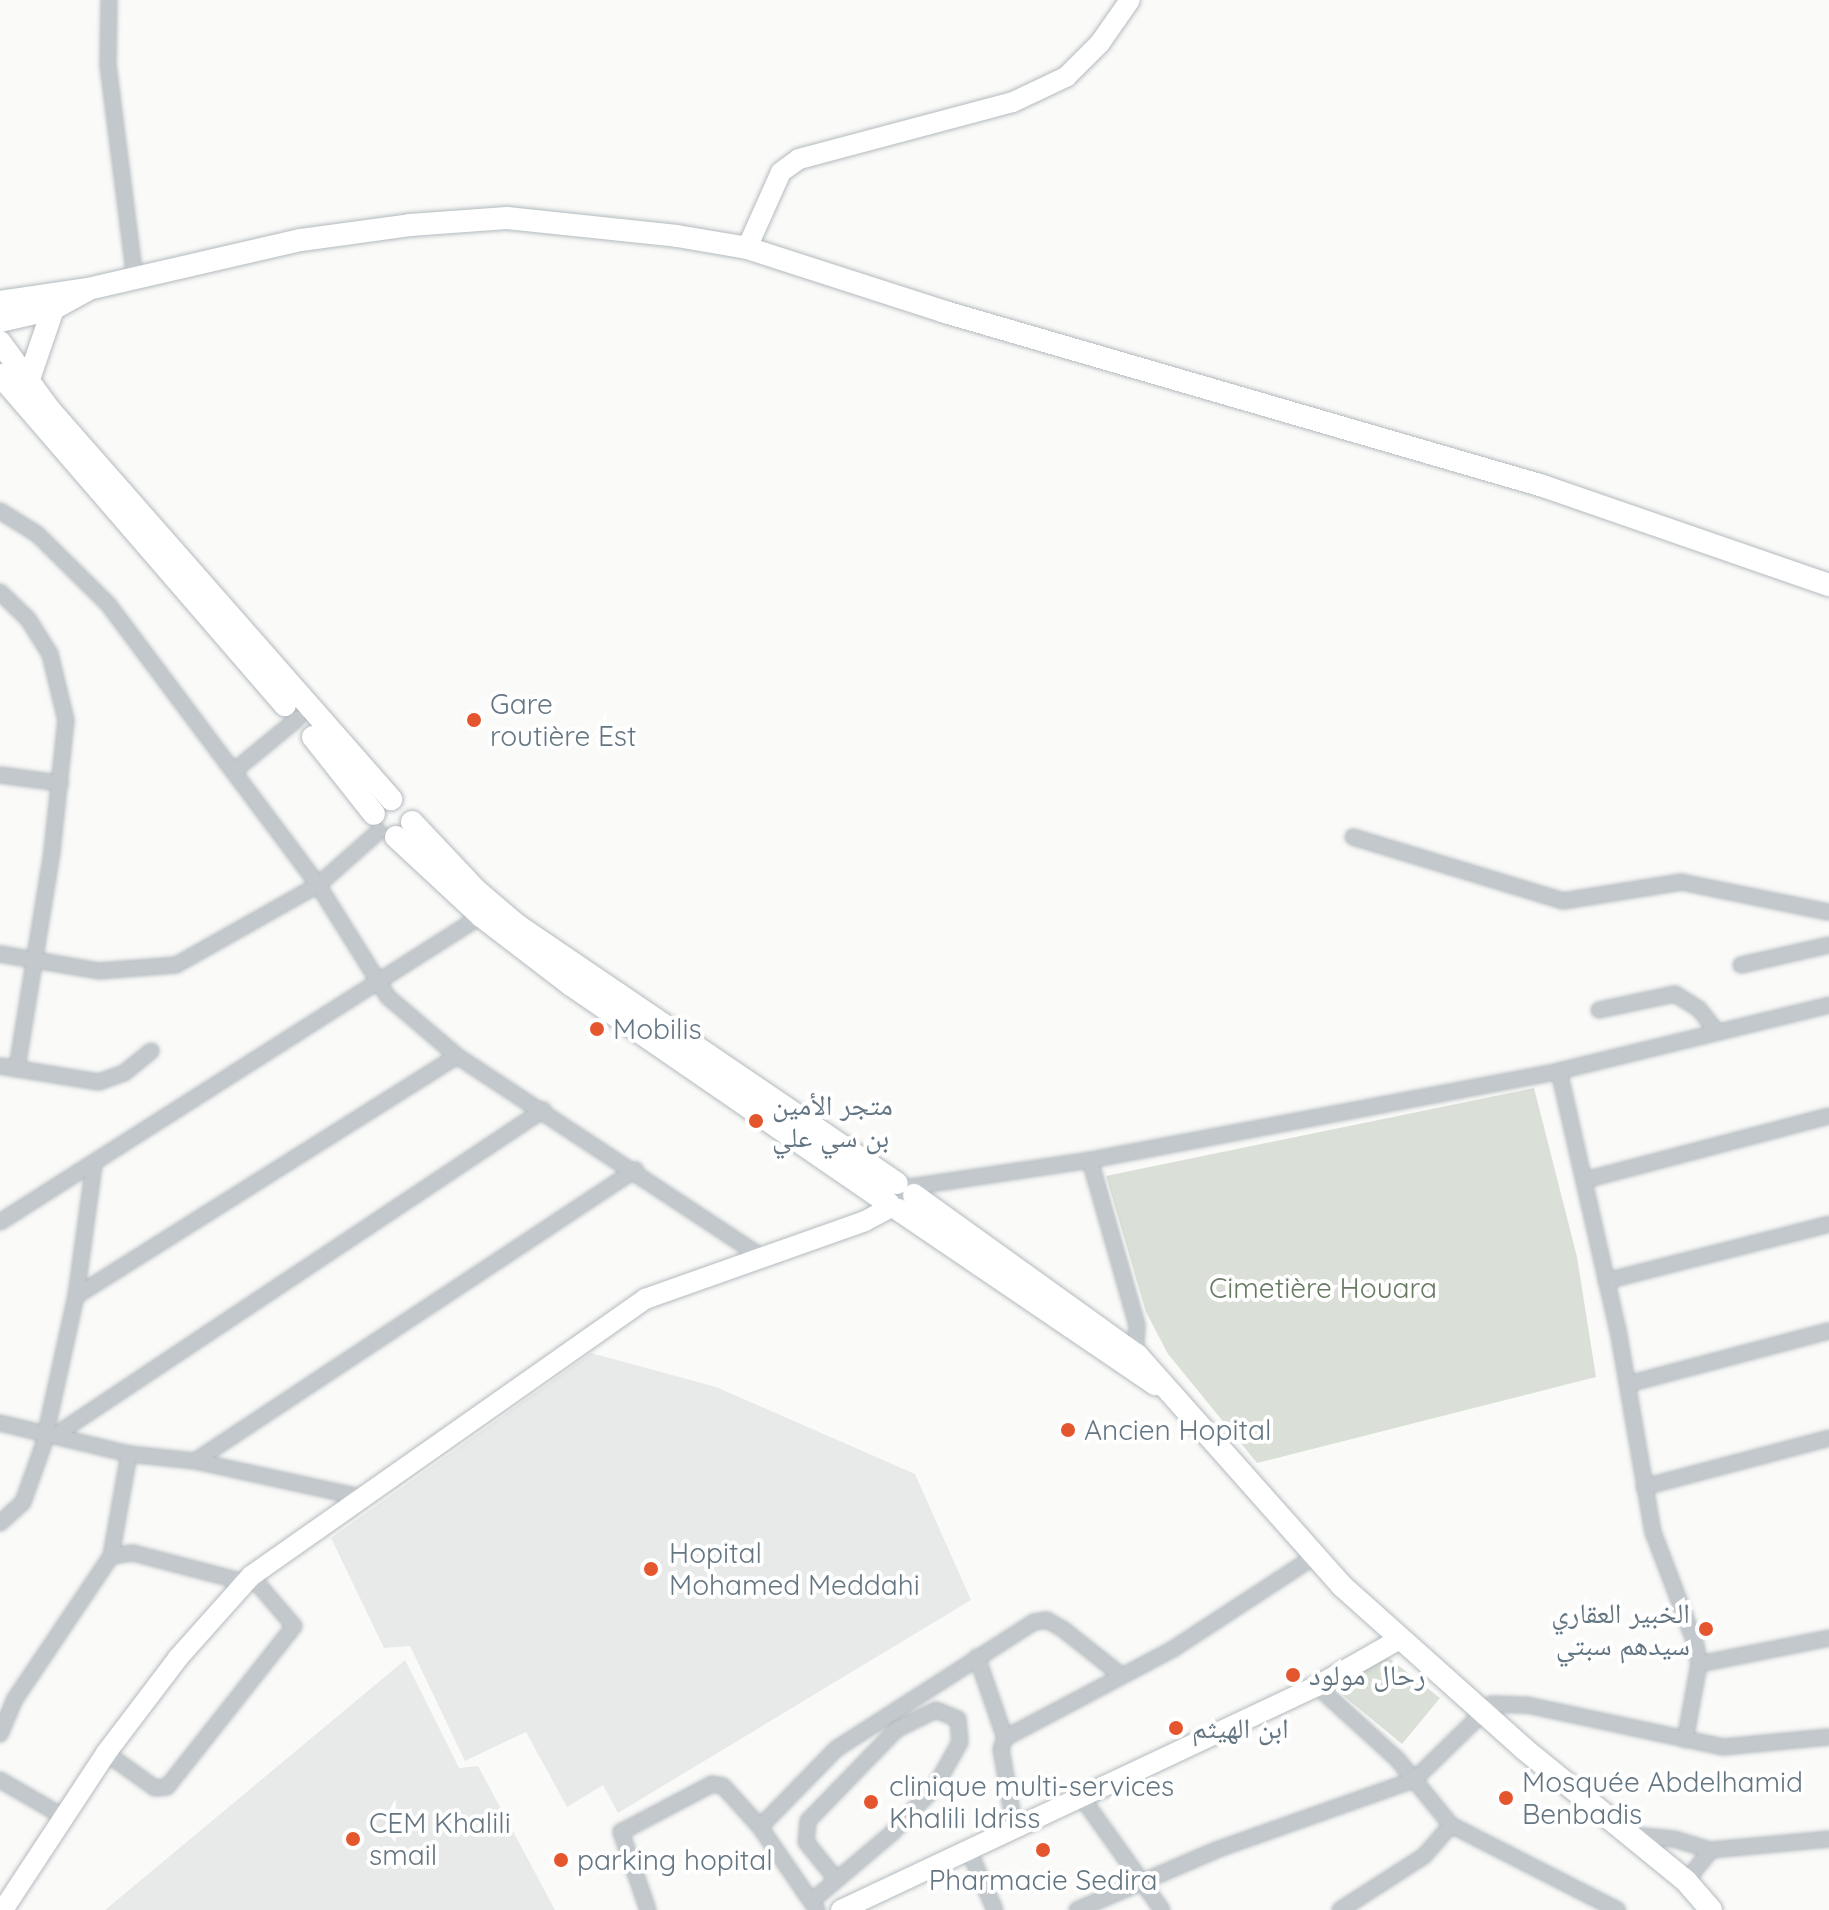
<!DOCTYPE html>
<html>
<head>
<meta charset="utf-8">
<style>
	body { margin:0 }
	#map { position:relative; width:1829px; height:1910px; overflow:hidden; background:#fafaf8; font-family:Quicksand,"Noto Naskh Arabic",sans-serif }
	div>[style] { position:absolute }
	.built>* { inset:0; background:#e8e9e9 }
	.green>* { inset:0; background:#dadfd7 }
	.roads { filter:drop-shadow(0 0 2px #b3babf) drop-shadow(0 0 2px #b3babf) }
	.minor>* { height:14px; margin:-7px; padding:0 7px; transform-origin:7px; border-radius:7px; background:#c3c8cc }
	.secondary>* { height:20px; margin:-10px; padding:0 10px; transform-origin:10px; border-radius:10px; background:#fff }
	.primary>* { height:22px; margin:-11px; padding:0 11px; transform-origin:11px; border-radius:11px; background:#fff }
	.dots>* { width:22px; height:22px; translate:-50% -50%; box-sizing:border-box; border:4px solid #fff; border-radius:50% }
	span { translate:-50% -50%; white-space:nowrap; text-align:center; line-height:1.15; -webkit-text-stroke:8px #fff; paint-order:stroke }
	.poi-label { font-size:28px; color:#657683 }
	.left { translate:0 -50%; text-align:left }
	.right { translate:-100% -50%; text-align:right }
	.park-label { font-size:28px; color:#687a64 }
</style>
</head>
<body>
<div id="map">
	<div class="built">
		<div style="clip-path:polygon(591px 1353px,716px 1387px,915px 1474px,971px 1600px,618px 1813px,603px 1785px,567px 1807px,526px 1732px,465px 1761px,410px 1646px,384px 1648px,331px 1538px)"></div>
		<div style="clip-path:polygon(405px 1660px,459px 1768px,478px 1766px,555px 1910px,105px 1910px)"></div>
	</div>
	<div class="green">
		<div style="clip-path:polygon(1534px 1088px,1577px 1257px,1596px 1377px,1257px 1463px,1168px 1354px,1146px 1312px,1106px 1176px)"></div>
		<div style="clip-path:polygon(1381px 1652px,1440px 1698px,1402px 1744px,1328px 1683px)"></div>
	</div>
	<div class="roads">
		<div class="minor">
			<div style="left:109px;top:0;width:65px;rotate:90.9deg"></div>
			<div style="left:108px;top:65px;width:216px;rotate:82.8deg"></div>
			<div style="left:0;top:511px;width:44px;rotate:31.9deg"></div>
			<div style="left:37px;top:534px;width:100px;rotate:44.6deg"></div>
			<div style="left:108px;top:604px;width:351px;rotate:53.2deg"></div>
			<div style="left:318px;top:885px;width:132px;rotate:58deg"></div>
			<div style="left:388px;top:997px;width:91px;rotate:40.5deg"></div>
			<div style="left:457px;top:1056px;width:367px;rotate:33.4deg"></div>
			<div style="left:0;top:592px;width:39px;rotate:44deg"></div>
			<div style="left:28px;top:619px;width:41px;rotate:57.8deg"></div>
			<div style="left:50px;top:654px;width:68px;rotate:76.4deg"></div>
			<div style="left:66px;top:720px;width:133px;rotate:96.1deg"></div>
			<div style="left:52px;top:852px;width:220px;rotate:99.2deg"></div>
			<div style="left:234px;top:771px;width:82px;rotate:-39.5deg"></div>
			<div style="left:0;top:775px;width:61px;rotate:7.6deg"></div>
			<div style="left:1353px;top:837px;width:220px;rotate:16.9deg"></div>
			<div style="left:1563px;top:901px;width:120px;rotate:-9.1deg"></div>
			<div style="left:1681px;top:882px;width:151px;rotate:11.5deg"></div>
			<div style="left:0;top:954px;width:100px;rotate:9.7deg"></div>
			<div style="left:99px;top:971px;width:77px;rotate:-4.5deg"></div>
			<div style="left:176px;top:965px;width:163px;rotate:-29.4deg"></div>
			<div style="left:318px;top:885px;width:81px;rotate:-41.5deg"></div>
			<div style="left:1741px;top:965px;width:90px;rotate:-12.8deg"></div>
			<div style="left:1599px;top:1010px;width:78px;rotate:-11.9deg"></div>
			<div style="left:1675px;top:994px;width:28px;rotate:32deg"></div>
			<div style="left:1699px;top:1009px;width:28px;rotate:52deg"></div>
			<div style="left:0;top:1066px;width:100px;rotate:9.2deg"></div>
			<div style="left:99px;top:1082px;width:27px;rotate:-20deg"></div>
			<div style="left:124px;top:1073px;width:35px;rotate:-39deg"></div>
			<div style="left:1559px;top:1071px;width:266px;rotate:77.2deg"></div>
			<div style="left:1618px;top:1330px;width:205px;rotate:80.2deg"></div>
			<div style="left:1653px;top:1532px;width:121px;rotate:69.2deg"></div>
			<div style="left:1696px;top:1645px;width:19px;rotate:81deg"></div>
			<div style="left:1699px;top:1664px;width:77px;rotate:100.4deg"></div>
			<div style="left:1090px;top:1160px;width:172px;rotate:74.1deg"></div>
			<div style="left:1137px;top:1325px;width:34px;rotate:93deg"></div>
			<div style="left:1585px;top:1180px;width:252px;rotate:-14.7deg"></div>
			<div style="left:910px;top:1187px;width:182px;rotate:-8.5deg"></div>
			<div style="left:1090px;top:1160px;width:477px;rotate:-10.7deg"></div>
			<div style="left:1559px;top:1071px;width:278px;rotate:-13.7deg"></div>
			<div style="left:0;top:1222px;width:570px;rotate:-32.46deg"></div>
			<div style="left:1606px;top:1281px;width:230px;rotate:-14.3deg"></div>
			<div style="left:76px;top:1296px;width:450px;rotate:-32.2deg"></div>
			<div style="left:1628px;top:1384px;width:208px;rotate:-14.8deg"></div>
			<div style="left:0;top:1423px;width:133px;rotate:13.5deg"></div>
			<div style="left:129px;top:1454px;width:66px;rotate:6.1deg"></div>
			<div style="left:195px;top:1461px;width:173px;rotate:12.3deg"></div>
			<div style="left:54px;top:1436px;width:588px;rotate:-33.69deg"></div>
			<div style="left:195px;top:1461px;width:528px;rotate:-33.48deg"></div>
			<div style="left:1644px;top:1487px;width:191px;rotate:-14.8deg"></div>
			<div style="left:0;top:1523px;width:31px;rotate:-42deg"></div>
			<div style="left:23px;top:1502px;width:59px;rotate:-70.3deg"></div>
			<div style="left:43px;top:1446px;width:154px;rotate:-77.6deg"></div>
			<div style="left:76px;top:1296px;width:133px;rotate:-82.2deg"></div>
			<div style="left:111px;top:1556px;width:104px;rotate:-80deg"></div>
			<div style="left:977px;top:1657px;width:86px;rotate:70.9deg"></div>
			<div style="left:1699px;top:1664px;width:133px;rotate:-11.3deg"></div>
			<div style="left:1317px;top:1686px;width:110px;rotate:42.4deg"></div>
			<div style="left:1398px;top:1760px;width:84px;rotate:50.8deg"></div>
			<div style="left:1451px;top:1825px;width:187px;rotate:27deg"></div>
			<div style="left:0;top:1734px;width:38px;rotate:-67deg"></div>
			<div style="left:15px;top:1699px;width:172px;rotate:-56.1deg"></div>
			<div style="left:111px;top:1556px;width:22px;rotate:-8deg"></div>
			<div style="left:133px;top:1553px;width:115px;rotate:14.6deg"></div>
			<div style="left:106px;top:1753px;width:60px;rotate:35.5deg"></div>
			<div style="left:155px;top:1788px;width:12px;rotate:-5deg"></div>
			<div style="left:167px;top:1787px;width:205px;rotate:-51.7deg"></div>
			<div style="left:294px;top:1626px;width:66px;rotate:-130.7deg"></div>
			<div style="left:0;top:1780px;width:74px;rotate:30deg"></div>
			<div style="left:1080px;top:1795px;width:141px;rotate:54.5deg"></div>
			<div style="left:760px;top:1827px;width:109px;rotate:-45.7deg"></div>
			<div style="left:836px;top:1749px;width:235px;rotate:-32.7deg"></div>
			<div style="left:1034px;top:1622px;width:13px;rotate:-9deg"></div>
			<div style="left:1047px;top:1620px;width:20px;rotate:30deg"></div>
			<div style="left:1064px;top:1630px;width:74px;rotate:38.4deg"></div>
			<div style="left:1015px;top:1829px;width:81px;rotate:-99.9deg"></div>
			<div style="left:1001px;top:1749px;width:12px;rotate:-70deg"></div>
			<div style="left:1005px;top:1738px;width:190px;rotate:-27.9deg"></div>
			<div style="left:1173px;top:1649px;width:170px;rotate:-33.2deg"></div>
			<div style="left:1632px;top:1835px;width:42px;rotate:5.4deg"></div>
			<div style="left:1674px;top:1839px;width:39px;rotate:17deg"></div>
			<div style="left:1711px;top:1850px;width:119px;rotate:-5.3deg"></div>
			<div style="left:969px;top:1851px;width:64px;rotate:66.2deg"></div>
			<div style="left:1686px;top:1881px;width:40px;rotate:-51deg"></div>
			<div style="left:813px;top:1900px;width:104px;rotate:-40.3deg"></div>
			<div style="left:892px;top:1833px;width:63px;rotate:-46.9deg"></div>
			<div style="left:935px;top:1787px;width:51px;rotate:-60.9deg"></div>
			<div style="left:960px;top:1742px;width:23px;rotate:-95deg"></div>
			<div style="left:958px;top:1719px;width:24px;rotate:-158deg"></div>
			<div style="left:936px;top:1710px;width:43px;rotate:154deg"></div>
			<div style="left:897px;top:1729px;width:128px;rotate:134.1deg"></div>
			<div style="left:808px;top:1821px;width:21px;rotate:95deg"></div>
			<div style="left:806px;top:1842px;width:48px;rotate:51deg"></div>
			<div style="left:648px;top:1910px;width:83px;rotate:-109.1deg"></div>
			<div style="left:621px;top:1832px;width:103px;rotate:-27.8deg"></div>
			<div style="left:712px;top:1784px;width:11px;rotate:10deg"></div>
			<div style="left:723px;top:1786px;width:55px;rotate:47.9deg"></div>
			<div style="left:760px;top:1827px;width:101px;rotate:55.5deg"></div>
			<div style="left:1077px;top:1910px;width:151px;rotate:-23.3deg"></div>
			<div style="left:1216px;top:1850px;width:210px;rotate:-19.5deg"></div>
			<div style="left:1414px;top:1780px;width:109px;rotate:-44.3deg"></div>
			<div style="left:1492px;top:1704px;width:35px;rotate:2deg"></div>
			<div style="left:1527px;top:1705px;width:200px;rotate:12.1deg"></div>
			<div style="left:1723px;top:1747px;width:106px;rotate:-5.4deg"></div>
			<div style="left:1340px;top:1910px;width:100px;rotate:-32.7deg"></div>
			<div style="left:1424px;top:1856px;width:41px;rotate:-48.9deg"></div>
		</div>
		<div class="secondary">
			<div style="left:747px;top:248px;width:83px;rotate:-65.9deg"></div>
			<div style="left:781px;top:172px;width:22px;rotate:-36deg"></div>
			<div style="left:799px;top:159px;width:221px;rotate:-14.9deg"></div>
			<div style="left:1013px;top:102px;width:59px;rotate:-25.3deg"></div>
			<div style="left:1066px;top:77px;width:48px;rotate:-45deg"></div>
			<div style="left:1100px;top:43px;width:52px;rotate:-55.1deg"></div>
			<div style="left:3px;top:1910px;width:188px;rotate:-56.7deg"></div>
			<div style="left:106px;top:1753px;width:119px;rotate:-52.8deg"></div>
			<div style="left:178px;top:1658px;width:110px;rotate:-48.3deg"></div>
			<div style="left:251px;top:1576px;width:482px;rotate:-35.1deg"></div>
			<div style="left:645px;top:1299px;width:233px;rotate:-19.5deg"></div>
			<div style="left:865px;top:1221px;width:30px;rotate:-28deg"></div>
			<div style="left:841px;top:1910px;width:526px;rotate:-25.2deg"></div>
			<div style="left:1317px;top:1686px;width:93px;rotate:-29.6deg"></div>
		</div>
		<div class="primary">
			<div style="left:0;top:302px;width:89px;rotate:-8.4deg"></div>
			<div style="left:88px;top:289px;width:219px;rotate:-13deg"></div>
			<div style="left:301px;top:240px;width:110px;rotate:-7.8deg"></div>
			<div style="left:410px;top:225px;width:97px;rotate:-4.1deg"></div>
			<div style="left:507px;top:218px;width:171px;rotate:6deg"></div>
			<div style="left:677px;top:236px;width:71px;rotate:9.7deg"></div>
			<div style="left:747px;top:248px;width:208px;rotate:17.9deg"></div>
			<div style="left:945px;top:312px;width:623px;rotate:16.22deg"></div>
			<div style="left:1543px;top:486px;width:303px;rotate:19.1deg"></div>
			<div style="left:0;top:321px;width:54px;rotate:-12.8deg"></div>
			<div style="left:53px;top:309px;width:39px;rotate:-29deg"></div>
			<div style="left:0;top:342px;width:83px;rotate:53.8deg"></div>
			<div style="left:49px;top:409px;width:519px;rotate:48.75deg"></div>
			<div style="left:0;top:375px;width:436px;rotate:49.2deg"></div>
			<div style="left:28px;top:382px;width:77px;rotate:-71.1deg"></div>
			<div style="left:313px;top:737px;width:98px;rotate:51.6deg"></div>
			<div style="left:412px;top:822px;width:93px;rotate:46.7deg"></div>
			<div style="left:476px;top:890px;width:54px;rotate:40.5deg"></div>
			<div style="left:517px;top:925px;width:459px;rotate:34.2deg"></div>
			<div style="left:396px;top:837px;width:116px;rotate:42.9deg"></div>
			<div style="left:481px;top:916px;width:113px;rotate:37.5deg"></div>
			<div style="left:571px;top:985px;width:385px;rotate:34.5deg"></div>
			<div style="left:914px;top:1195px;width:274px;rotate:35.7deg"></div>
			<div style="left:1137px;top:1355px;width:309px;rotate:48.4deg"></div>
			<div style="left:1342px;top:1586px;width:243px;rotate:41.8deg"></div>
			<div style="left:1523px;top:1748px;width:210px;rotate:39.2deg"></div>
			<div style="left:1686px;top:1881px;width:38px;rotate:49deg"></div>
			<div style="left:899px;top:1210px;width:310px;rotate:34.2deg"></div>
		</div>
	</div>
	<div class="dots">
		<div style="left:474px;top:720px;background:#e4572e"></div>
		<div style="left:597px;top:1029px;background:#e4572e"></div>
		<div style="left:756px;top:1121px;background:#e4572e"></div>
		<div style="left:1068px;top:1430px;background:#e4572e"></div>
		<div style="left:651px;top:1569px;background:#e4572e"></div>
		<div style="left:1706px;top:1629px;background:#e4572e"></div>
		<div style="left:1293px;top:1675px;background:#e4572e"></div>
		<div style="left:1176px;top:1728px;background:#e4572e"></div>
		<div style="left:1506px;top:1798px;background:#e4572e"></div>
		<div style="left:871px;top:1802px;background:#e4572e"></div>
		<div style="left:353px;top:1839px;background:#e4572e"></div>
		<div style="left:1043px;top:1850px;background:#e4572e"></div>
		<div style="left:561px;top:1860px;background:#e4572e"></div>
	</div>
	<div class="poi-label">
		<span class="left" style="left:490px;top:720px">Gare<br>routière Est</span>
		<span class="left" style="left:613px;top:1029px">Mobilis</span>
		<span class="left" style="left:772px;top:1121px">متجر الأمين<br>بن سي علي</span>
		<span class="left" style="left:1084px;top:1430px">Ancien Hopital</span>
		<span class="left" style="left:669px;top:1569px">Hopital<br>Mohamed Meddahi</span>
		<span class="right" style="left:1690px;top:1629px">الخبير العقاري<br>سيدهم سبتي</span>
		<span class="left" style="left:1309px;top:1675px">رحال مولود</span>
		<span class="left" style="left:1192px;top:1728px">ابن الهيثم</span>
		<span class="left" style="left:1522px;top:1798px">Mosquée Abdelhamid<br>Benbadis</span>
		<span class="left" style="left:889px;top:1802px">clinique multi-services<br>Khalili Idriss</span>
		<span class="left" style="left:369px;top:1839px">CEM Khalili<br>smail</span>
		<span class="left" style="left:577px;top:1860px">parking hopital</span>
		<span style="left:1043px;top:1880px">Pharmacie Sedira</span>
	</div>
	<div class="park-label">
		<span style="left:1323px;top:1288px">Cimetière Houara</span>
	</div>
</div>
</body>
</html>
